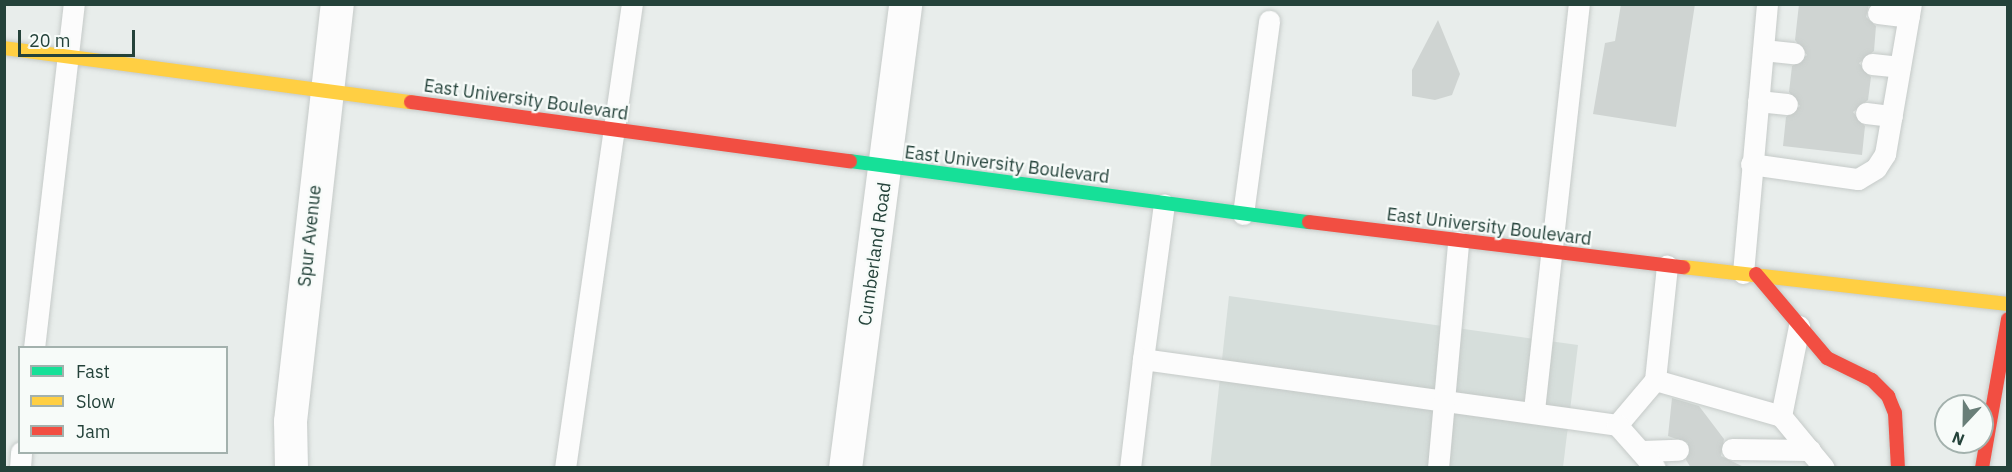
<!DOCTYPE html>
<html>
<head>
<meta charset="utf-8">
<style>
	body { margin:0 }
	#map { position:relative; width:2012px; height:472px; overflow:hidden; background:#e8edeb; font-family:"IBM Plex Sans",sans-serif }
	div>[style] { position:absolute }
	.built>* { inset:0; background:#d6dedb }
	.building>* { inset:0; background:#cfd4d2 }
	.roads { filter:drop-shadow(0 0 2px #c5cac8) drop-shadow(0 0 2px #c5cac8) }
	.lane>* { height:21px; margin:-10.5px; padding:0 10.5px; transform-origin:10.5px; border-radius:10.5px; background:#fcfcfc }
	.street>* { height:33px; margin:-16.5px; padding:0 16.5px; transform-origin:16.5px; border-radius:16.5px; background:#fcfcfc }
	.fast>* { height:14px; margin:-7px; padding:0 7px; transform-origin:7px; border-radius:7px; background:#16e098 }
	.slow>* { height:14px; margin:-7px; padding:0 7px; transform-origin:7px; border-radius:7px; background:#ffcf43 }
	.jam>* { height:14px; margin:-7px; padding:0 7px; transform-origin:7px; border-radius:7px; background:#f24e42 }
	span { translate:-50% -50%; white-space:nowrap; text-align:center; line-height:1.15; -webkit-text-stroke:4.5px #f7fbf9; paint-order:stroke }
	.street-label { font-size:18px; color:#24423a }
	.frame { position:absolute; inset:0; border:6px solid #24423a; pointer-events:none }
	.legend { position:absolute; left:18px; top:346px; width:210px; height:108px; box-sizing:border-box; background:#f7fbf9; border:2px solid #a3b1ad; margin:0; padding:8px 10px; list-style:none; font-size:18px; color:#24423a }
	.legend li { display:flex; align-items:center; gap:12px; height:30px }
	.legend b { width:30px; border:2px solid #a3b1ad }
	.north { position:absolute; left:1934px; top:394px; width:60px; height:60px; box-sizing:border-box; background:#f7fbf9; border:2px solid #a3b1ad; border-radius:50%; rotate:202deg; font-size:16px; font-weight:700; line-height:24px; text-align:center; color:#24423a }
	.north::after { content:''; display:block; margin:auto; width:21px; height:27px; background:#697e78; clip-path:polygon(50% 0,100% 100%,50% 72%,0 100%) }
	.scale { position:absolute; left:18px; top:30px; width:117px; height:27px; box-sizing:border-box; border:3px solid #24423a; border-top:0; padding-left:8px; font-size:18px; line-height:21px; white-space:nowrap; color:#24423a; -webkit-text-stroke:4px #f7fbf9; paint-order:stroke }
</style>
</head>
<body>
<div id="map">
	<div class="built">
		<div style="clip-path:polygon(1229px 296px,1578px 345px,1563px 467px,1210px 468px)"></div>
	</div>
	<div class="building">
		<div style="clip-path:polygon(1621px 4px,1695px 4px,1676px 127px,1593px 114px,1605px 43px,1615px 41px)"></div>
		<div style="clip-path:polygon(1799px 4px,1869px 4px,1866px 17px,1876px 26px,1874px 51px,1859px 63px,1871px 77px,1868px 100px,1853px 112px,1865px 126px,1862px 155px,1783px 146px,1786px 117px,1800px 106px,1789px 92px,1792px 66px,1807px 55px,1795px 40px)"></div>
		<div style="clip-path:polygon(1438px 20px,1460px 74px,1452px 95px,1435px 100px,1412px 96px,1412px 70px)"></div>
		<div style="clip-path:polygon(1672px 398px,1699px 406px,1724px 439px,1721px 456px,1746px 468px,1691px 468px,1686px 460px,1688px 443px,1668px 436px)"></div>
	</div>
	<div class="roads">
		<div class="lane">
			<div style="left:1878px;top:13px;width:31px;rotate:7deg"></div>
			<div style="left:1763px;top:50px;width:31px;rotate:6deg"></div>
			<div style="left:1872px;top:64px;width:28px;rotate:6deg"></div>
			<div style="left:1758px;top:101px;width:29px;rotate:6deg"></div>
			<div style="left:1866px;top:113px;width:26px;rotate:7deg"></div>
			<div style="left:1751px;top:164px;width:108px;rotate:8deg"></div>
			<div style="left:1858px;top:179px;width:21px;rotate:-31deg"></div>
			<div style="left:1876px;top:168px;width:17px;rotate:-57deg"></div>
			<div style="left:1885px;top:154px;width:152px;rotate:-80.2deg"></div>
			<div style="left:1243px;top:214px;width:195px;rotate:-82.3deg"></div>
			<div style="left:1743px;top:273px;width:270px;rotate:-84.9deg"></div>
			<div style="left:1799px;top:326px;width:92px;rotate:101.3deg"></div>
			<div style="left:1781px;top:416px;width:67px;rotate:50.4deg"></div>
			<div style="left:34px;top:348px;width:346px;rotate:-83.4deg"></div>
			<div style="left:1143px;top:359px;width:156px;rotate:-82.3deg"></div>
			<div style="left:1655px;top:380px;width:115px;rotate:-84deg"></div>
			<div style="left:1534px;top:410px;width:408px;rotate:-83.7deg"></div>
			<div style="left:1617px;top:425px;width:59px;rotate:-49.8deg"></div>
			<div style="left:1655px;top:380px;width:131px;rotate:15.9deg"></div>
			<div style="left:1732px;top:449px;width:78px;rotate:0.7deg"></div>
			<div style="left:1642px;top:451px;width:36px;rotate:-2deg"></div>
			<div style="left:20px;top:468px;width:16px;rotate:-86deg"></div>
			<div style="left:565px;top:468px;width:469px;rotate:-81.8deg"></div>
			<div style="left:1130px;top:468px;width:110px;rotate:-83.2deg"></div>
			<div style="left:1143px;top:359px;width:479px;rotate:7.9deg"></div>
			<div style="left:1617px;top:425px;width:57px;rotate:48.5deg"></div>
			<div style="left:1438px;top:468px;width:227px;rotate:-84.9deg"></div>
		</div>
		<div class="street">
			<div style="left:291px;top:468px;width:47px;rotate:-91.2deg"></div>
			<div style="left:290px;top:421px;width:420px;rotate:-83.6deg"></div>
			<div style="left:845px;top:468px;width:468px;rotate:-82.6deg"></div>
		</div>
		<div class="fast">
			<div style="left:850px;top:161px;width:463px;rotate:7.6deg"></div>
		</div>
		<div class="slow">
			<div style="left:4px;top:48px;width:411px;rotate:7.6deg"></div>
			<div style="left:1683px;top:267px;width:327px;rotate:6.5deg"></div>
		</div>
		<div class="jam">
			<div style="left:411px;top:102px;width:443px;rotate:7.7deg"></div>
			<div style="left:1309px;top:222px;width:377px;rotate:6.9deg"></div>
			<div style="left:1756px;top:274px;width:110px;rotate:49.8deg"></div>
			<div style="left:1827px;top:358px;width:50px;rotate:26.1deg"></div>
			<div style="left:1872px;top:380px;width:23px;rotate:45deg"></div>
			<div style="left:1888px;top:396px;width:18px;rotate:68deg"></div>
			<div style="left:1895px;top:413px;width:55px;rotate:86.9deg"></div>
			<div style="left:1982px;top:468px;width:151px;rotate:-80.1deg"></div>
		</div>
	</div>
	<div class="street-label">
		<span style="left:526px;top:100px;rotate:8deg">East University Boulevard</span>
		<span style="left:1007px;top:165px;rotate:7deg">East University Boulevard</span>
		<span style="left:1489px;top:227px;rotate:7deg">East University Boulevard</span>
		<span style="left:310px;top:236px;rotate:-84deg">Spur Avenue</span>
		<span style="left:875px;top:254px;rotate:-82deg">Cumberland Road</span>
	</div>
	<div class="frame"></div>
	<ul class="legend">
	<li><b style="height:8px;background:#16e098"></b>Fast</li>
	<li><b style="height:8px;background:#ffcf43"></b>Slow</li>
	<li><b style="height:8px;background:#f24e42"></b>Jam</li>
	</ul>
	<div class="north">N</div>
	<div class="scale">20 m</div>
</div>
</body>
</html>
